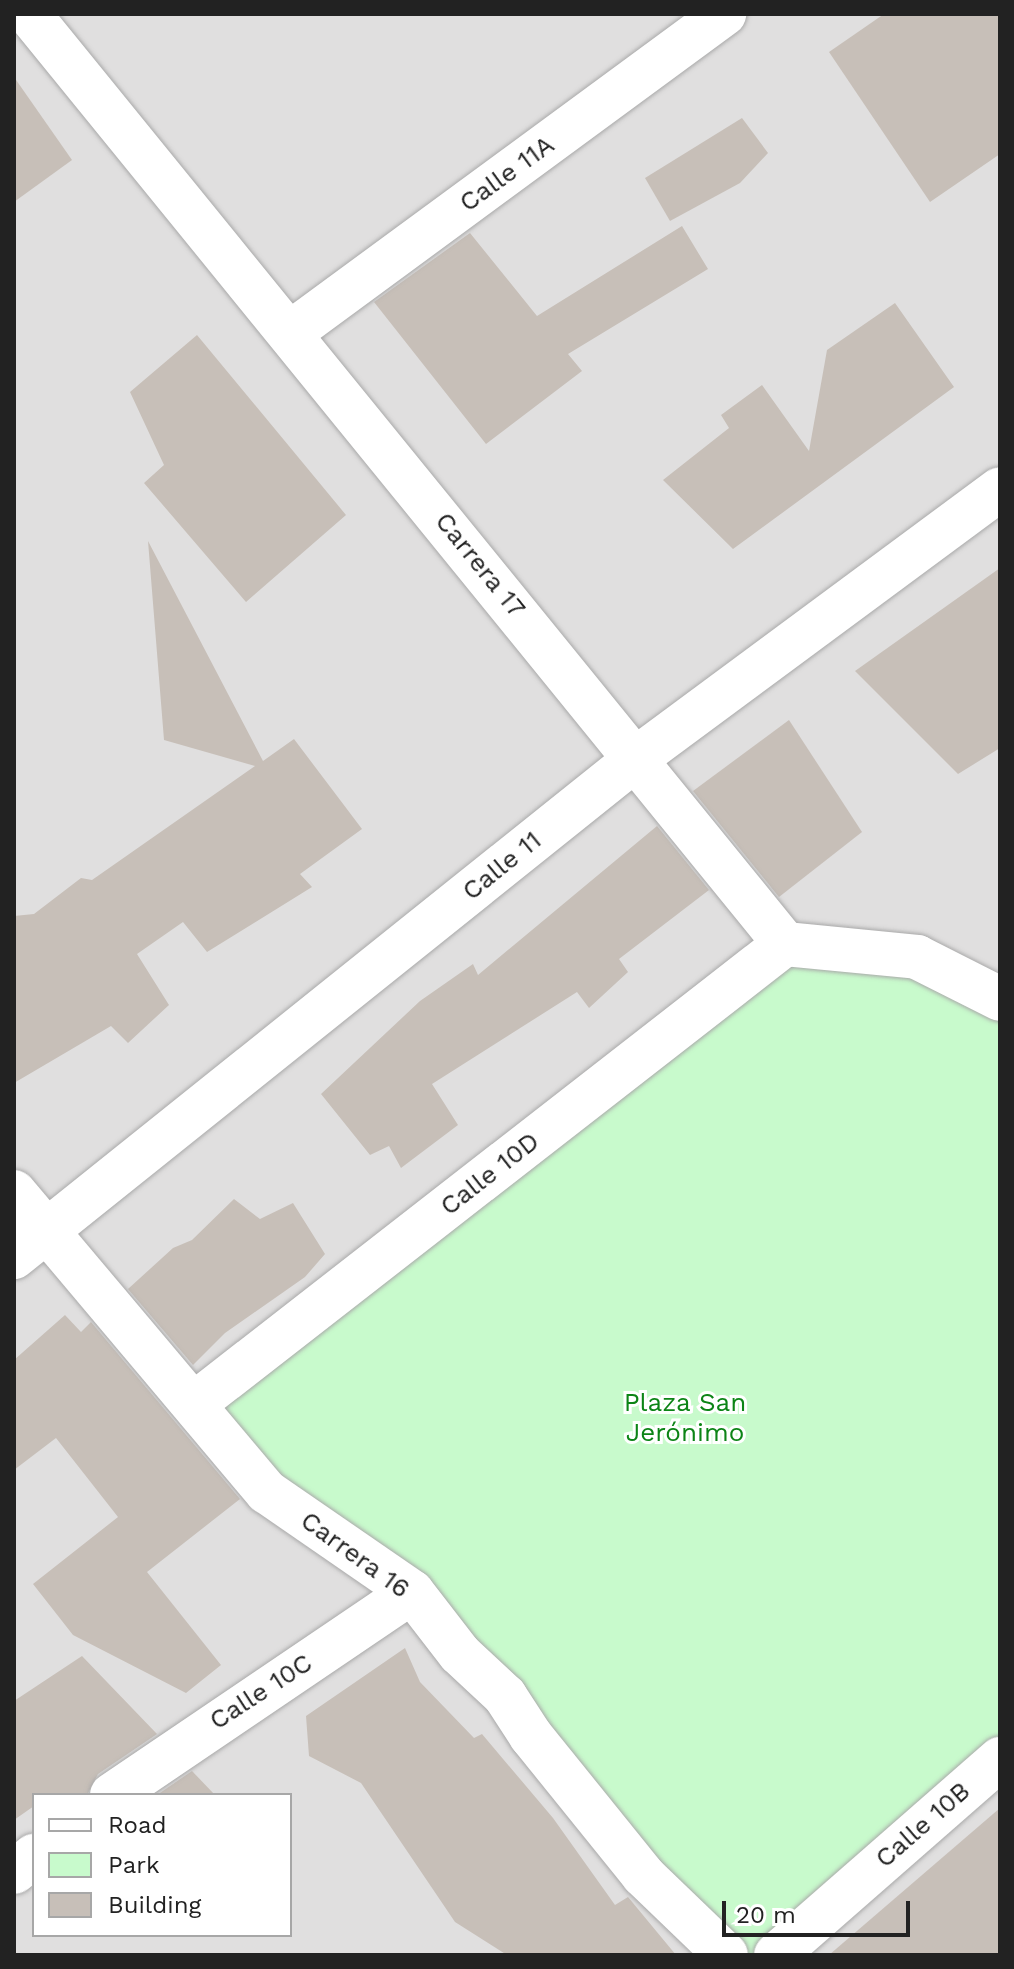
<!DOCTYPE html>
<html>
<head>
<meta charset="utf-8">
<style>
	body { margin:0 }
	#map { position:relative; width:1014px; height:1969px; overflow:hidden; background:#f2efe9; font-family:"Work Sans",sans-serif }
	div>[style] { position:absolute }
	.residential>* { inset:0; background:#e0dfdf }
	.park>* { inset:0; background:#c8facc }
	.building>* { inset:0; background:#c7bfb8 }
	.roads { filter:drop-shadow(0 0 2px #a9a9a9) drop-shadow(0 0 2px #a9a9a9) }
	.street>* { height:44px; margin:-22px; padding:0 22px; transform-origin:22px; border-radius:22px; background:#fff }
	span { translate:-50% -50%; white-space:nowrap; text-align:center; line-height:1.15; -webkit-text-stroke:6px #fff; paint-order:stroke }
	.street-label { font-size:26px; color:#222 }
	.park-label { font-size:26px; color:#0c8416 }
	.frame { position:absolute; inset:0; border:16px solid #222; pointer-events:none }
	.legend { position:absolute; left:32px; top:1793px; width:260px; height:144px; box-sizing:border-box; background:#fff; border:2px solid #a7a7a7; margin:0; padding:10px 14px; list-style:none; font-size:24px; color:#222 }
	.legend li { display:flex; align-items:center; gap:16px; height:40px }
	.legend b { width:40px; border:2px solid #a7a7a7 }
	.scale { position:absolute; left:722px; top:1901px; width:188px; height:36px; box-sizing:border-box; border:4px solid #222; border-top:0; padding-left:10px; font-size:24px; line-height:28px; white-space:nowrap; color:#222; -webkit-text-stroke:6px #fff; paint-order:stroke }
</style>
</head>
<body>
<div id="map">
	<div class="residential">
		<div style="clip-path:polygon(evenodd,14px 14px,1000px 14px,1000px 1955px,14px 1955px,14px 14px,34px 1795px,290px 1795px,290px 1935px,34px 1935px,34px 1795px)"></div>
	</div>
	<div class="park">
		<div style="clip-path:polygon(777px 954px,914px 968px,1000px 1009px,1000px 1745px,758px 1955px,738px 1955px,536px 1729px,272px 1485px,197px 1401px)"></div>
	</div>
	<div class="building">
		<div style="clip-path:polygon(884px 14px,1000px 14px,1000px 154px,930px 202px,829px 52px)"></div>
		<div style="clip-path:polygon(14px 77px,72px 160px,14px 202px)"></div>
		<div style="clip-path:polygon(742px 118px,768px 153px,740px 183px,670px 221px,645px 178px)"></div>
		<div style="clip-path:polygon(682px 226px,708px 269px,568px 354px,582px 371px,486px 444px,374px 302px,470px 233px,537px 316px)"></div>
		<div style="clip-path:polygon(895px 303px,954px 387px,733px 549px,663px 480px,729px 428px,721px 415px,762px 385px,809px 451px,827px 350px)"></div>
		<div style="clip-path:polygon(197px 335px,346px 515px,246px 602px,144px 483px,164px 465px,130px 392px)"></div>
		<div style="clip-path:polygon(148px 541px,263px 761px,294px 739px,362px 829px,300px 874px,312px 887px,207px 952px,183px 922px,137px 954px,169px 1005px,128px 1043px,111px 1026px,14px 1083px,14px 916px,34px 914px,81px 878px,92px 880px,255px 766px,164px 740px)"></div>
		<div style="clip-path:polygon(1000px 568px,1000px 748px,958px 774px,855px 671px)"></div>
		<div style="clip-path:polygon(789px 720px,862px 832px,779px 897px,693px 791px)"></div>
		<div style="clip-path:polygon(657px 826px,709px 890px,619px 959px,628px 972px,589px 1008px,577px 992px,432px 1084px,458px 1125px,401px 1168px,389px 1146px,370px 1155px,321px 1094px,420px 1001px,473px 964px,478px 975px)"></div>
		<div style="clip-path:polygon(234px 1199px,260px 1219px,293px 1203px,325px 1254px,305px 1277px,225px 1333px,193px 1365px,128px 1289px,173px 1248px,192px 1240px)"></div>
		<div style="clip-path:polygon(65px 1315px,81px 1332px,91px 1322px,240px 1499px,147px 1572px,221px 1665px,186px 1693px,73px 1635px,33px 1584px,118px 1517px,56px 1438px,14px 1470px,14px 1360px)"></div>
		<div style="clip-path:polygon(405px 1648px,420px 1682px,474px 1738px,482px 1734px,553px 1818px,615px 1905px,628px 1897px,676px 1955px,507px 1955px,455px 1922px,361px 1783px,309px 1756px,306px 1716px)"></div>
		<div style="clip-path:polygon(82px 1656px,157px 1734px,98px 1774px,87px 1795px,34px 1795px,34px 1806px,14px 1820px,14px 1701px)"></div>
		<div style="clip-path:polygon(192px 1771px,215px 1795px,157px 1795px)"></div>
		<div style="clip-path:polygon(1000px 1808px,1000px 1955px,829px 1955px)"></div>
	</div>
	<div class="roads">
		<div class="street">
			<div style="left:29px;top:14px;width:1199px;rotate:50.89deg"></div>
			<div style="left:785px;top:944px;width:133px;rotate:5.6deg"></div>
			<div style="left:917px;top:957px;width:93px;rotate:26.8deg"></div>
			<div style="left:290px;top:333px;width:539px;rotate:-36.32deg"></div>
			<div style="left:14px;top:1192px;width:392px;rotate:49.9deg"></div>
			<div style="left:267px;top:1492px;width:176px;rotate:34.6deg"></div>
			<div style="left:412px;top:1592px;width:78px;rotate:52.3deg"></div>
			<div style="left:460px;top:1654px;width:62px;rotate:43deg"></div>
			<div style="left:505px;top:1696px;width:48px;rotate:57deg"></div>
			<div style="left:531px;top:1736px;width:179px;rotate:51.1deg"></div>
			<div style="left:643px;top:1875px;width:115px;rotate:43.9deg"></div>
			<div style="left:14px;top:1257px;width:800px;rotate:-38.7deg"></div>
			<div style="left:638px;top:757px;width:450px;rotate:-36.5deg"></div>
			<div style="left:194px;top:1404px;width:749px;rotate:-37.9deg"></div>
			<div style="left:112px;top:1795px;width:362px;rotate:-34.1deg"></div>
			<div style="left:14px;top:1872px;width:26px;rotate:-39deg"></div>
			<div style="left:776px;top:1955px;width:298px;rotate:-41.2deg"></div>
		</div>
	</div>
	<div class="street-label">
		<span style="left:507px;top:174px;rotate:-36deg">Calle 11A</span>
		<span style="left:480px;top:565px;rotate:51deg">Carrera 17</span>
		<span style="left:502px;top:866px;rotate:-39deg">Calle 11</span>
		<span style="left:490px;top:1174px;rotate:-38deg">Calle 10D</span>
		<span style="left:355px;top:1555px;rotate:36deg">Carrera 16</span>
		<span style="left:261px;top:1692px;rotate:-33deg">Calle 10C</span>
		<span style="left:923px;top:1825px;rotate:-41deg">Calle 10B</span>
	</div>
	<div class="park-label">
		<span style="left:685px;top:1418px">Plaza San<br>Jerónimo</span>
	</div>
	<div class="frame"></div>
	<ul class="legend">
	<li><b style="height:10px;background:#fff"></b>Road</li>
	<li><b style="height:22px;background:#c8facc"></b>Park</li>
	<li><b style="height:22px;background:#c7bfb8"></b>Building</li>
	</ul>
	<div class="scale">20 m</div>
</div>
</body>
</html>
